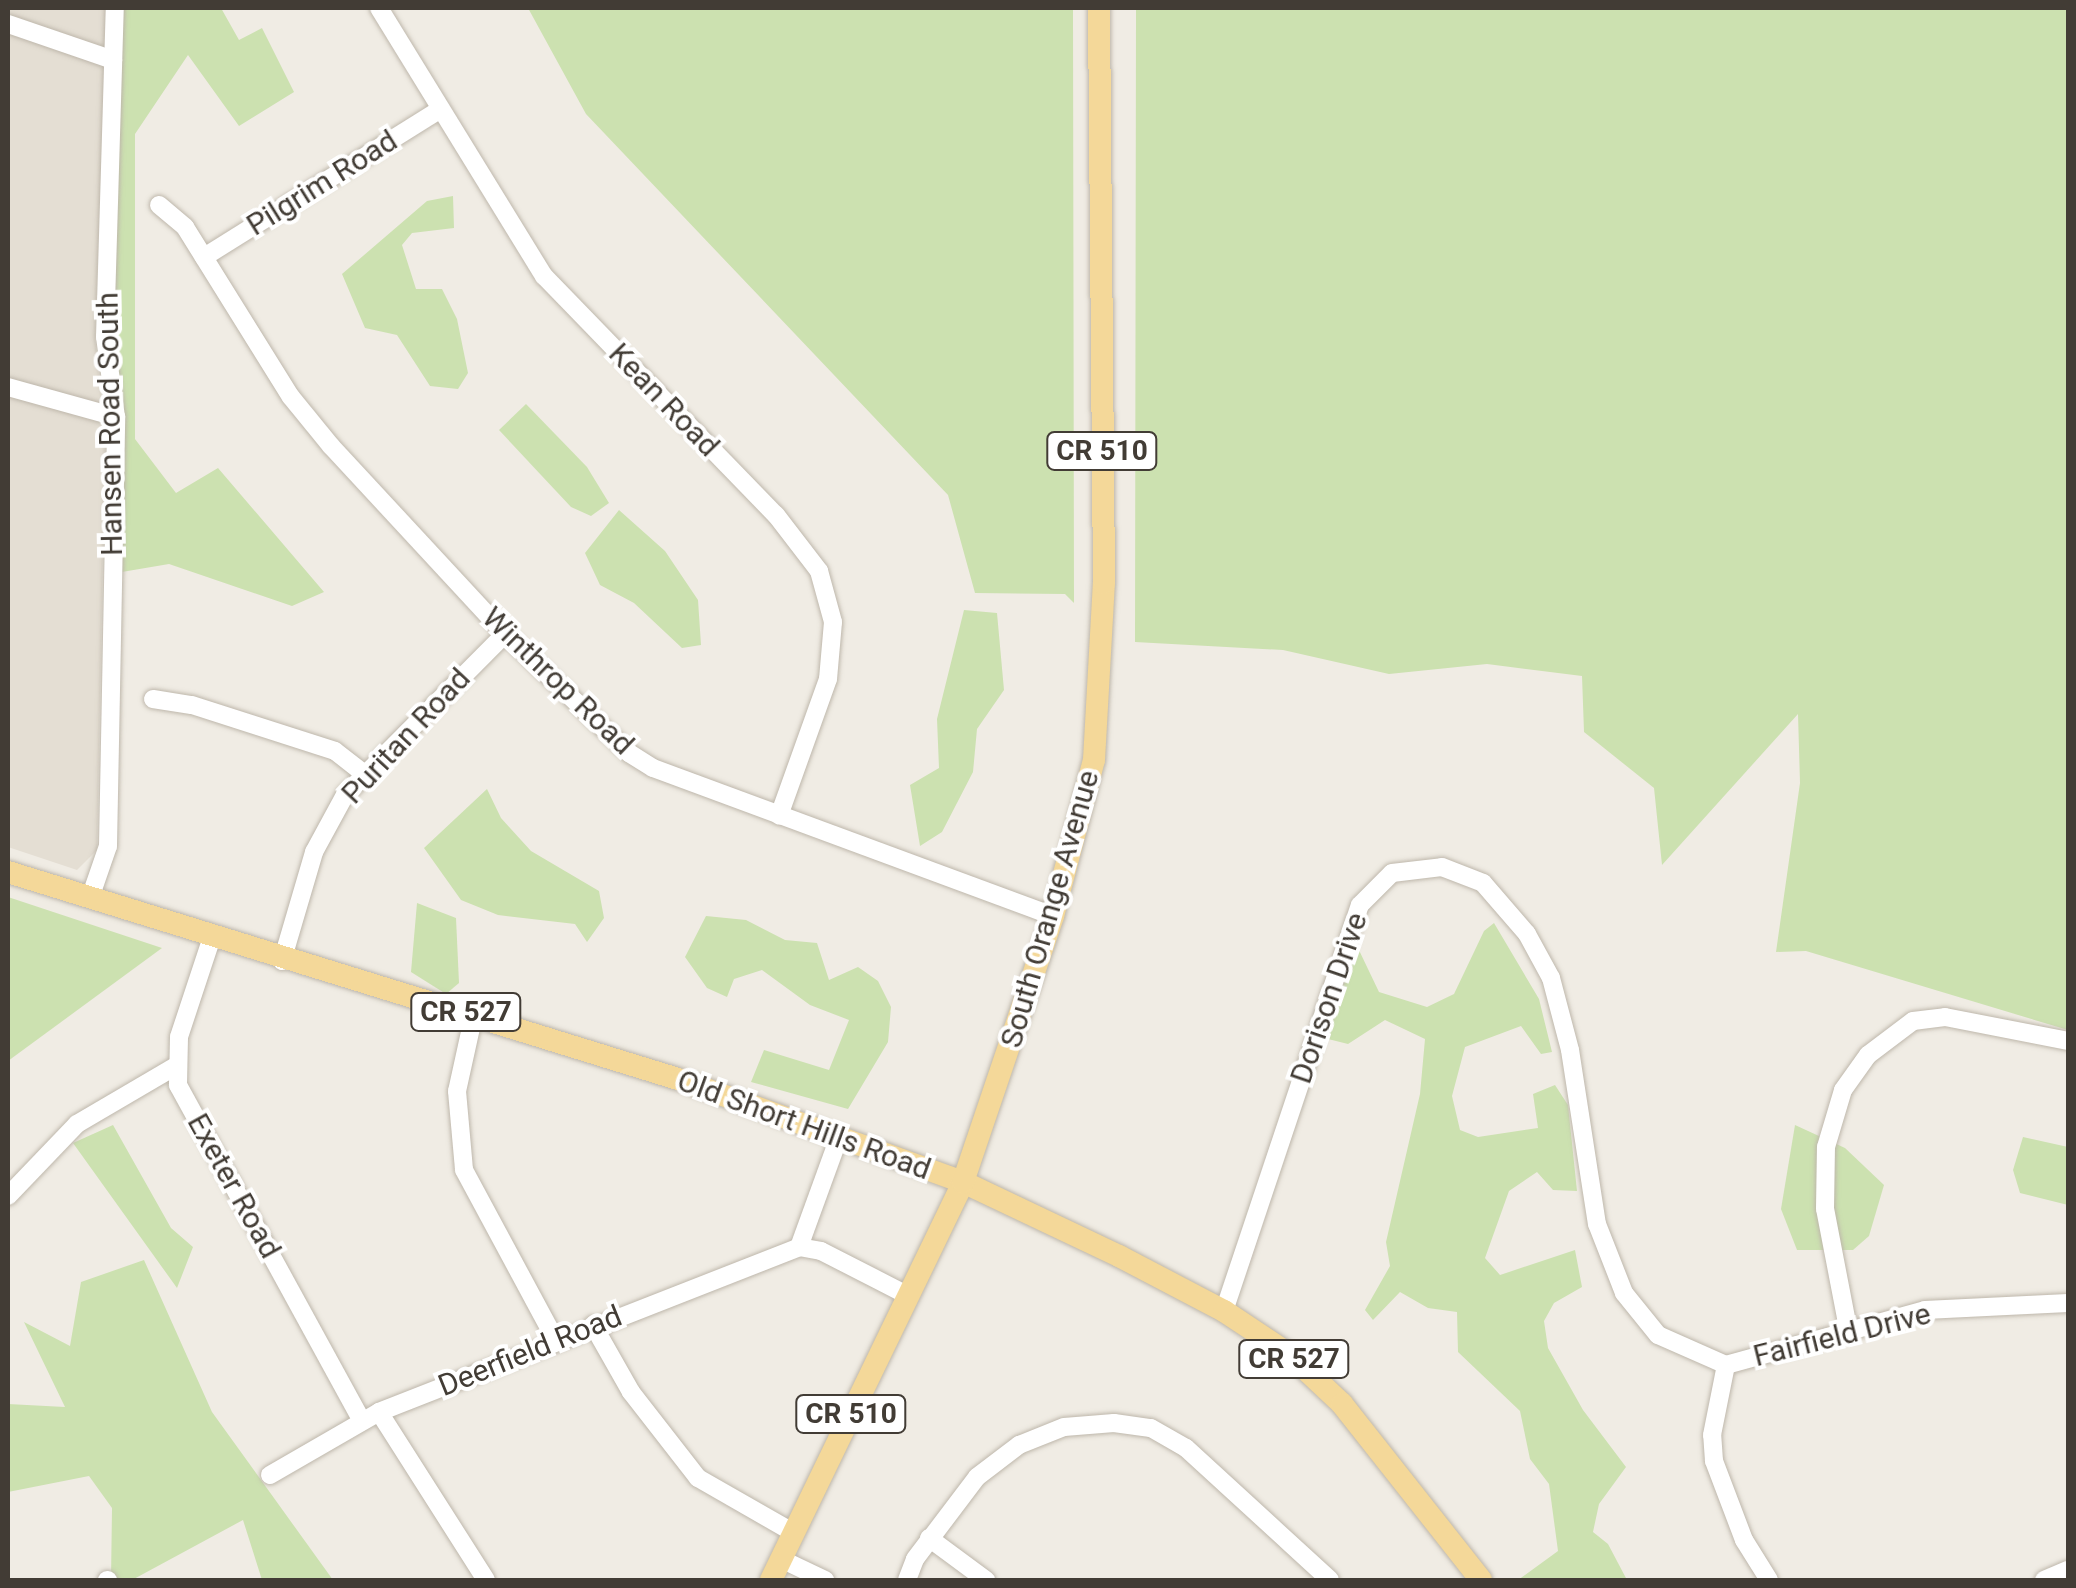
<!DOCTYPE html>
<html>
<head>
<meta charset="utf-8">
<style>
	body { margin:0 }
	#map { position:relative; width:2076px; height:1588px; overflow:hidden; background:#f0ece4; font-family:Roboto,sans-serif }
	div>[style] { position:absolute }
	.residential>* { inset:0; background:#e4ded3 }
	.green>* { inset:0; background:#cce1b0 }
	.roads { filter:drop-shadow(0 0 2px #beb7ab) drop-shadow(0 0 2px #beb7ab) }
	.minor>* { height:18px; margin:-9px; padding:0 9px; transform-origin:9px; border-radius:9px; background:#fff }
	.major>* { height:22px; margin:-11px; padding:0 11px; transform-origin:11px; border-radius:11px; background:#f4d899 }
	span { translate:-50% -50%; white-space:nowrap; text-align:center; line-height:1.15; -webkit-text-stroke:8px #fff; paint-order:stroke }
	.shield-label span { padding:2px 8px; background:#fff; border:2px solid; border-radius:8px; -webkit-text-stroke-width:0 }
	.shield-label { font-size:28px; color:#423c35; font-weight:700 }
	.street-label { font-size:30px; color:#423c35 }
	.frame { position:absolute; inset:0; border:10px solid #423c35; pointer-events:none }
</style>
</head>
<body>
<div id="map">
	<div class="residential">
		<div style="clip-path:polygon(8px 8px,107px 8px,95px 340px,105px 433px,97px 850px,77px 870px,8px 847px)"></div>
	</div>
	<div class="green">
		<div style="clip-path:polygon(118px 8px,221px 8px,239px 40px,262px 28px,294px 92px,239px 126px,188px 55px,135px 134px,135px 439px,176px 493px,218px 468px,324px 592px,292px 606px,169px 564px,110px 574px)"></div>
		<div style="clip-path:polygon(528px 8px,1073px 8px,1074px 603px,1065px 594px,975px 593px,948px 495px,586px 114px)"></div>
		<div style="clip-path:polygon(1136px 8px,2068px 8px,2068px 1030px,1806px 951px,1776px 952px,1800px 783px,1798px 714px,1662px 865px,1654px 788px,1584px 732px,1582px 676px,1487px 664px,1389px 674px,1283px 650px,1135px 642px)"></div>
		<div style="clip-path:polygon(453px 196px,454px 228px,412px 233px,402px 245px,416px 289px,442px 289px,457px 319px,468px 373px,458px 389px,430px 386px,397px 335px,365px 328px,342px 274px,427px 201px)"></div>
		<div style="clip-path:polygon(526px 404px,587px 467px,609px 503px,591px 516px,571px 507px,499px 430px)"></div>
		<div style="clip-path:polygon(619px 510px,665px 551px,698px 600px,701px 645px,682px 648px,634px 603px,600px 585px,585px 553px)"></div>
		<div style="clip-path:polygon(964px 610px,997px 613px,1004px 690px,977px 729px,973px 772px,942px 832px,920px 846px,910px 785px,939px 768px,937px 719px)"></div>
		<div style="clip-path:polygon(487px 789px,501px 818px,531px 851px,599px 891px,604px 918px,587px 942px,575px 924px,498px 915px,461px 900px,424px 848px)"></div>
		<div style="clip-path:polygon(8px 897px,162px 948px,8px 1061px)"></div>
		<div style="clip-path:polygon(417px 903px,456px 918px,459px 983px,446px 994px,411px 972px)"></div>
		<div style="clip-path:polygon(706px 916px,746px 920px,785px 940px,817px 943px,829px 980px,858px 967px,878px 981px,891px 1007px,888px 1042px,848px 1109px,751px 1082px,764px 1050px,829px 1070px,849px 1020px,810px 1005px,762px 970px,734px 979px,727px 997px,707px 988px,685px 957px)"></div>
		<div style="clip-path:polygon(1494px 923px,1539px 999px,1552px 1052px,1541px 1054px,1521px 1026px,1465px 1047px,1452px 1096px,1460px 1130px,1478px 1137px,1538px 1128px,1533px 1094px,1555px 1085px,1568px 1105px,1577px 1191px,1553px 1190px,1537px 1172px,1509px 1191px,1485px 1258px,1500px 1275px,1575px 1250px,1582px 1287px,1554px 1303px,1544px 1321px,1548px 1348px,1583px 1410px,1626px 1467px,1599px 1504px,1593px 1532px,1608px 1544px,1627px 1580px,1518px 1580px,1558px 1551px,1549px 1484px,1530px 1459px,1520px 1411px,1458px 1352px,1457px 1312px,1428px 1308px,1400px 1292px,1373px 1320px,1365px 1310px,1390px 1266px,1386px 1242px,1420px 1094px,1425px 1039px,1385px 1020px,1348px 1044px,1324px 1038px,1357px 946px,1379px 992px,1427px 1007px,1454px 994px,1484px 931px)"></div>
		<div style="clip-path:polygon(113px 1125px,171px 1228px,193px 1247px,177px 1288px,73px 1143px)"></div>
		<div style="clip-path:polygon(1795px 1125px,1845px 1148px,1884px 1185px,1869px 1236px,1853px 1250px,1797px 1250px,1781px 1209px)"></div>
		<div style="clip-path:polygon(2023px 1137px,2068px 1147px,2068px 1205px,2020px 1193px,2013px 1170px)"></div>
		<div style="clip-path:polygon(144px 1260px,212px 1412px,333px 1580px,262px 1580px,243px 1520px,132px 1580px,111px 1580px,112px 1508px,89px 1476px,8px 1492px,8px 1404px,65px 1407px,24px 1322px,70px 1346px,81px 1282px)"></div>
	</div>
	<div class="roads">
		<div class="minor">
			<div style="left:379px;top:8px;width:315px;rotate:58.4deg"></div>
			<div style="left:544px;top:276px;width:333px;rotate:45.9deg"></div>
			<div style="left:776px;top:515px;width:71px;rotate:52.5deg"></div>
			<div style="left:819px;top:571px;width:53px;rotate:74.6deg"></div>
			<div style="left:833px;top:622px;width:57px;rotate:95deg"></div>
			<div style="left:828px;top:679px;width:145px;rotate:109.7deg"></div>
			<div style="left:8px;top:24px;width:111px;rotate:18.9deg"></div>
			<div style="left:159px;top:205px;width:34px;rotate:40deg"></div>
			<div style="left:185px;top:227px;width:200px;rotate:58.1deg"></div>
			<div style="left:291px;top:397px;width:63px;rotate:50.8deg"></div>
			<div style="left:331px;top:446px;width:256px;rotate:47.2deg"></div>
			<div style="left:505px;top:634px;width:172px;rotate:43.8deg"></div>
			<div style="left:629px;top:753px;width:28px;rotate:32deg"></div>
			<div style="left:653px;top:768px;width:427px;rotate:20.3deg"></div>
			<div style="left:204px;top:257px;width:277px;rotate:-32deg"></div>
			<div style="left:8px;top:387px;width:112px;rotate:15.5deg"></div>
			<div style="left:153px;top:699px;width:39px;rotate:9deg"></div>
			<div style="left:192px;top:705px;width:150px;rotate:17.8deg"></div>
			<div style="left:335px;top:751px;width:36px;rotate:38deg"></div>
			<div style="left:90px;top:898px;width:55px;rotate:-70.9deg"></div>
			<div style="left:108px;top:846px;width:429px;rotate:-88.9deg"></div>
			<div style="left:116px;top:417px;width:81px;rotate:-97.8deg"></div>
			<div style="left:105px;top:337px;width:329px;rotate:-88.3deg"></div>
			<div style="left:211px;top:940px;width:102px;rotate:108.3deg"></div>
			<div style="left:179px;top:1037px;width:48px;rotate:91.2deg"></div>
			<div style="left:178px;top:1085px;width:383px;rotate:61.3deg"></div>
			<div style="left:282px;top:961px;width:114px;rotate:-73.6deg"></div>
			<div style="left:314px;top:852px;width:65px;rotate:-61.5deg"></div>
			<div style="left:345px;top:795px;width:227px;rotate:-45.2deg"></div>
			<div style="left:474px;top:1014px;width:79px;rotate:102.4deg"></div>
			<div style="left:457px;top:1091px;width:79px;rotate:84.9deg"></div>
			<div style="left:464px;top:1170px;width:192px;rotate:61.7deg"></div>
			<div style="left:8px;top:1196px;width:100px;rotate:-46.2deg"></div>
			<div style="left:77px;top:1124px;width:113px;rotate:-30.4deg"></div>
			<div style="left:799px;top:1247px;width:117px;rotate:-70deg"></div>
			<div style="left:1224px;top:1311px;width:428px;rotate:-71.5deg"></div>
			<div style="left:1360px;top:905px;width:45px;rotate:-45deg"></div>
			<div style="left:1392px;top:873px;width:50px;rotate:-6.8deg"></div>
			<div style="left:1442px;top:867px;width:44px;rotate:21.3deg"></div>
			<div style="left:1483px;top:883px;width:67px;rotate:49.2deg"></div>
			<div style="left:1527px;top:934px;width:50px;rotate:61.4deg"></div>
			<div style="left:1551px;top:978px;width:74px;rotate:75.2deg"></div>
			<div style="left:1570px;top:1050px;width:176px;rotate:81.2deg"></div>
			<div style="left:1597px;top:1224px;width:74px;rotate:68.6deg"></div>
			<div style="left:1624px;top:1293px;width:54px;rotate:51deg"></div>
			<div style="left:1658px;top:1335px;width:74px;rotate:23.8deg"></div>
			<div style="left:593px;top:1325px;width:77px;rotate:60.4deg"></div>
			<div style="left:631px;top:1392px;width:109px;rotate:52.1deg"></div>
			<div style="left:698px;top:1478px;width:111px;rotate:29.8deg"></div>
			<div style="left:1848px;top:1328px;width:121px;rotate:-100.9deg"></div>
			<div style="left:1825px;top:1209px;width:62px;rotate:-89.1deg"></div>
			<div style="left:1826px;top:1147px;width:59px;rotate:-73.4deg"></div>
			<div style="left:1843px;top:1090px;width:43px;rotate:-54.5deg"></div>
			<div style="left:1868px;top:1055px;width:56px;rotate:-37.1deg"></div>
			<div style="left:1913px;top:1021px;width:32px;rotate:-7deg"></div>
			<div style="left:1945px;top:1017px;width:125px;rotate:11deg"></div>
			<div style="left:379px;top:1412px;width:199px;rotate:57.5deg"></div>
			<div style="left:270px;top:1475px;width:126px;rotate:-30deg"></div>
			<div style="left:379px;top:1412px;width:451px;rotate:-21.4deg"></div>
			<div style="left:799px;top:1247px;width:22px;rotate:10deg"></div>
			<div style="left:821px;top:1251px;width:97px;rotate:27.1deg"></div>
			<div style="left:929px;top:1538px;width:71px;rotate:36.4deg"></div>
			<div style="left:781px;top:1559px;width:49px;rotate:25.5deg"></div>
			<div style="left:107px;top:1580px;width:1px"></div>
			<div style="left:907px;top:1580px;width:22px;rotate:-69deg"></div>
			<div style="left:915px;top:1559px;width:103px;rotate:-52.9deg"></div>
			<div style="left:977px;top:1477px;width:53px;rotate:-37.3deg"></div>
			<div style="left:1019px;top:1445px;width:48px;rotate:-21.8deg"></div>
			<div style="left:1064px;top:1427px;width:50px;rotate:-4.6deg"></div>
			<div style="left:1114px;top:1423px;width:37px;rotate:8deg"></div>
			<div style="left:1151px;top:1428px;width:40px;rotate:29.7deg"></div>
			<div style="left:1186px;top:1448px;width:195px;rotate:42.5deg"></div>
			<div style="left:1769px;top:1580px;width:47px;rotate:-122deg"></div>
			<div style="left:1744px;top:1540px;width:85px;rotate:-110.8deg"></div>
			<div style="left:1714px;top:1461px;width:26px;rotate:-94deg"></div>
			<div style="left:1712px;top:1435px;width:71px;rotate:-78.7deg"></div>
			<div style="left:1726px;top:1365px;width:206px;rotate:-15.4deg"></div>
			<div style="left:1925px;top:1310px;width:143px;rotate:-2.8deg"></div>
			<div style="left:2044px;top:1580px;width:26px;rotate:-23deg"></div>
		</div>
		<div class="major">
			<div style="left:8px;top:872px;width:704px;rotate:17.17deg"></div>
			<div style="left:681px;top:1080px;width:300px;rotate:19.9deg"></div>
			<div style="left:963px;top:1182px;width:173px;rotate:25.4deg"></div>
			<div style="left:1119px;top:1256px;width:119px;rotate:27.6deg"></div>
			<div style="left:1224px;top:1311px;width:78px;rotate:33.5deg"></div>
			<div style="left:1289px;top:1354px;width:73px;rotate:43.3deg"></div>
			<div style="left:1342px;top:1404px;width:224px;rotate:51.7deg"></div>
			<div style="left:771px;top:1580px;width:442px;rotate:-64.2deg"></div>
			<div style="left:963px;top:1182px;width:281px;rotate:-71.3deg"></div>
			<div style="left:1053px;top:916px;width:161px;rotate:-75.3deg"></div>
			<div style="left:1094px;top:760px;width:177px;rotate:-86.8deg"></div>
			<div style="left:1104px;top:583px;width:575px;rotate:-90.5deg"></div>
		</div>
	</div>
	<div class="shield-label">
		<span style="left:1102px;top:451px">CR 510</span>
		<span style="left:466px;top:1012px">CR 527</span>
		<span style="left:1294px;top:1359px">CR 527</span>
		<span style="left:851px;top:1414px">CR 510</span>
	</div>
	<div class="street-label">
		<span style="left:322px;top:183px;rotate:-32deg">Pilgrim Road</span>
		<span style="left:664px;top:400px;rotate:46deg">Kean Road</span>
		<span style="left:110px;top:424px;rotate:-91deg">Hansen Road South</span>
		<span style="left:558px;top:681px;rotate:44deg">Winthrop Road</span>
		<span style="left:406px;top:736px;rotate:-47deg">Puritan Road</span>
		<span style="left:1050px;top:909px;rotate:-74deg">South Orange Avenue</span>
		<span style="left:1329px;top:998px;rotate:-71deg">Dorison Drive</span>
		<span style="left:804px;top:1125px;rotate:20deg">Old Short Hills Road</span>
		<span style="left:234px;top:1186px;rotate:61deg">Exeter Road</span>
		<span style="left:1842px;top:1335px;rotate:-14deg">Fairfield Drive</span>
		<span style="left:530px;top:1351px;rotate:-22deg">Deerfield Road</span>
	</div>
	<div class="frame"></div>
</div>
</body>
</html>
